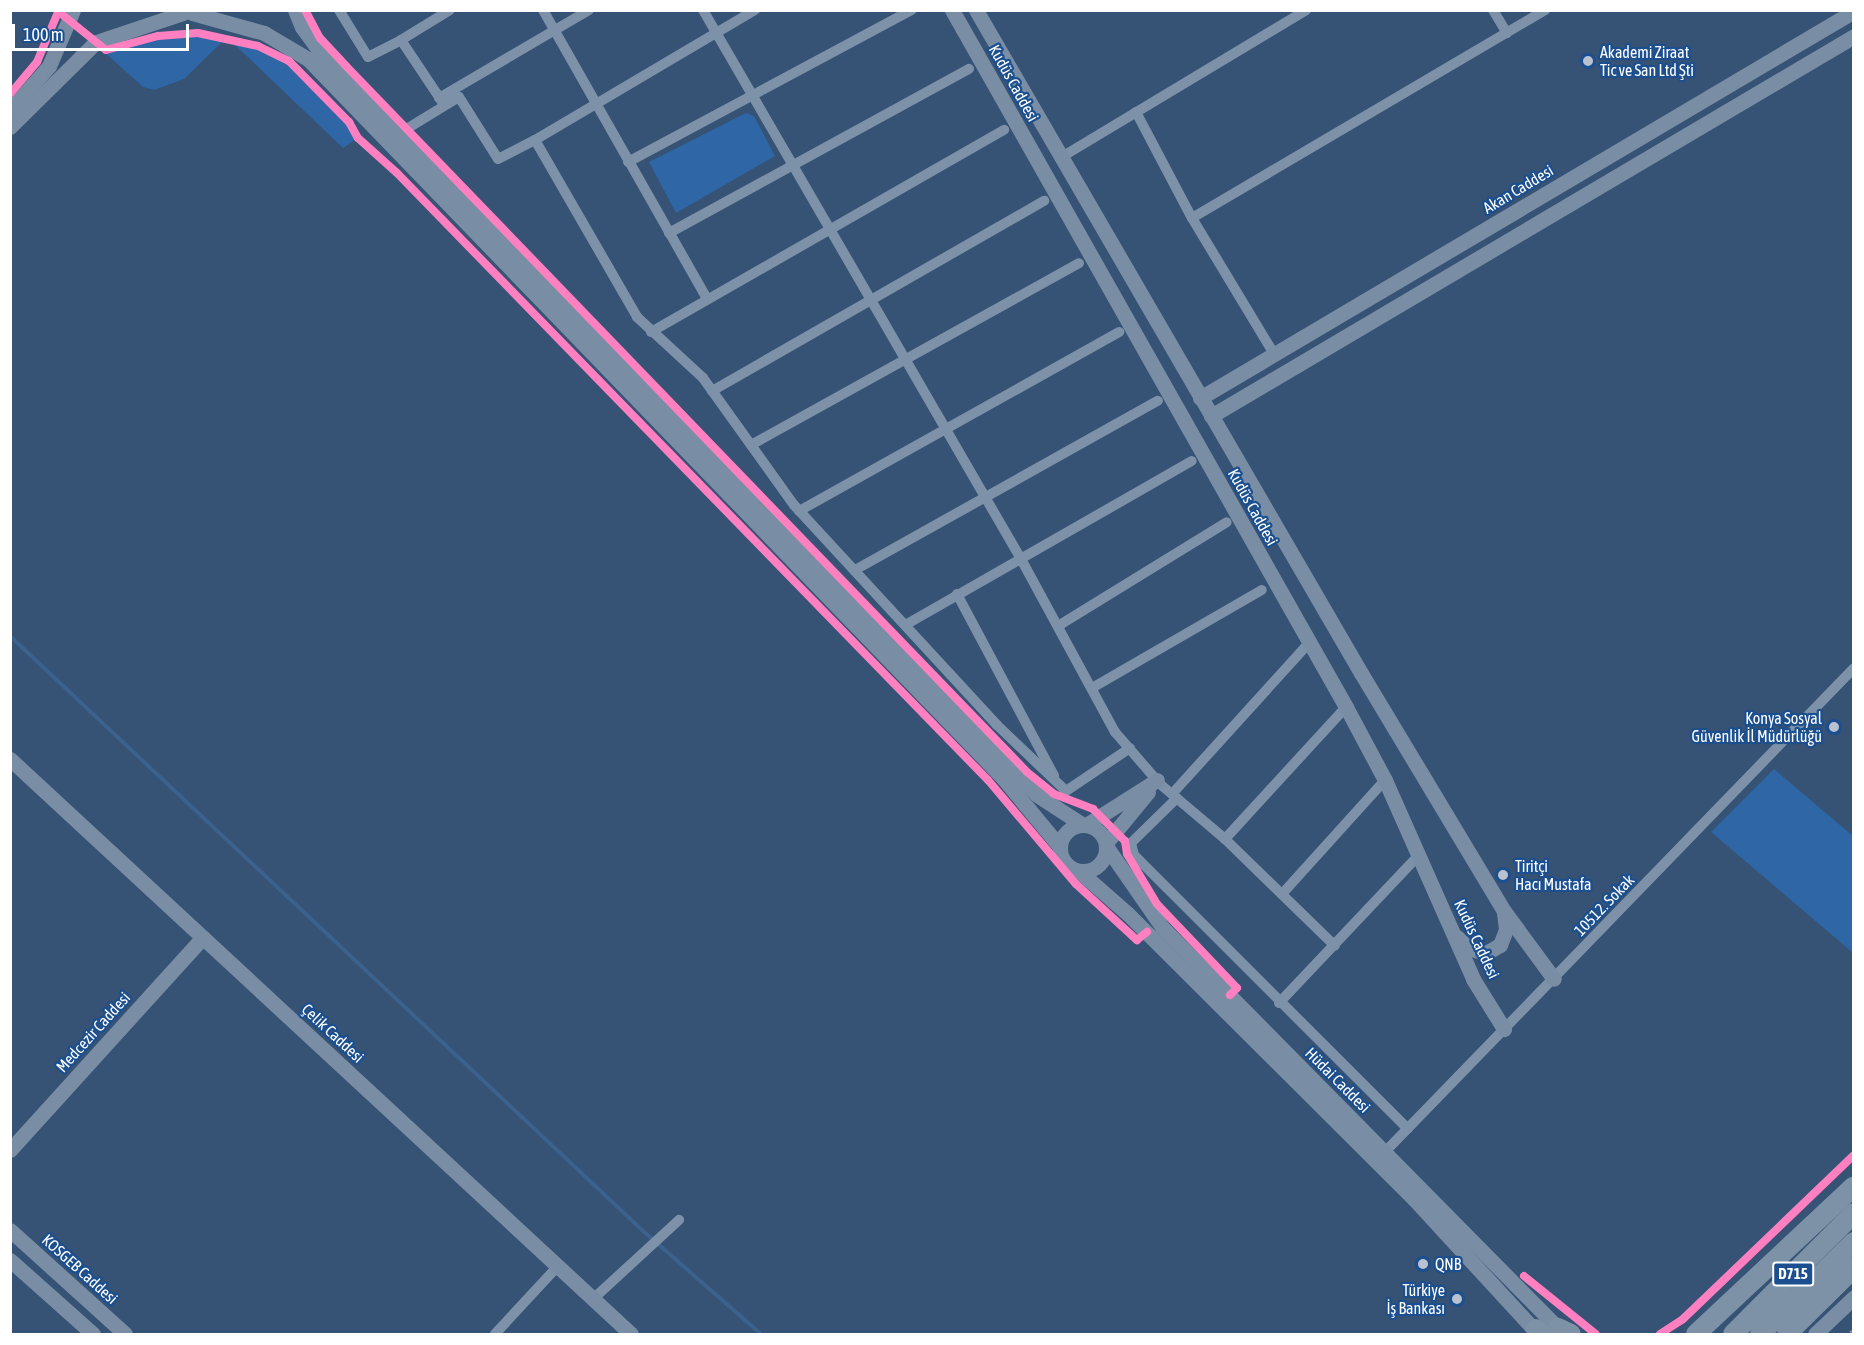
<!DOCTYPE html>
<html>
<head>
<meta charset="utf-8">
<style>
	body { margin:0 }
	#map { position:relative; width:1864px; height:1345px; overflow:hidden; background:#365274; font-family:"Asap Condensed",sans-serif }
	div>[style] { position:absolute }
	.green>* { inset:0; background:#2f66a5 }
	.stream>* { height:4px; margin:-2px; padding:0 2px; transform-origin:2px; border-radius:2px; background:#3b618d }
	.street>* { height:10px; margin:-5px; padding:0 5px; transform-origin:5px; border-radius:5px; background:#7d92a8 }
	.secondary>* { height:15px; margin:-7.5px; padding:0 7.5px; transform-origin:7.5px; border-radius:7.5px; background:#798da4 }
	.secondary>.ring { margin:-7.5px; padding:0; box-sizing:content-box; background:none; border:15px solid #798da4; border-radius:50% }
	.highway>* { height:20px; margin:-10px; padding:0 10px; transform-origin:10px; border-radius:10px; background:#7e92a7 }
	.rail>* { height:6px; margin-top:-3px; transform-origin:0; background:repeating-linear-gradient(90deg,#1b4f8f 0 11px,#7e92a7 0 22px); box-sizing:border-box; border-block:2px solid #7e92a7 }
	.cycleway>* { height:8px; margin:-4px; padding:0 4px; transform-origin:4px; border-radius:4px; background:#ff80c0 }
	.dots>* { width:16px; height:16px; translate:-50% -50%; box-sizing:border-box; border:3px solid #1b4f8f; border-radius:50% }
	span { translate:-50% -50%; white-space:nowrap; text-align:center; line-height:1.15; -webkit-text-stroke:4.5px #1b4f8f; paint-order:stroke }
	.shield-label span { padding:2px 4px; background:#1b4f8f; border:2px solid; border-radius:4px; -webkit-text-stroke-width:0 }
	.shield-label { font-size:15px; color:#fff; font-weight:700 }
	.poi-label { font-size:16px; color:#fff }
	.left { translate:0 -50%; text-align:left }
	.right { translate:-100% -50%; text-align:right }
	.street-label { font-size:16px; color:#fff }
	.frame { position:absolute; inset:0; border:12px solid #fff; pointer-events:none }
	.scale { position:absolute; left:12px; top:24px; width:177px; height:27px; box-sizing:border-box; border:3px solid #fff; border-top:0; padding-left:8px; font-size:18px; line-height:21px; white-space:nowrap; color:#fff; -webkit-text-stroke:4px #1b4f8f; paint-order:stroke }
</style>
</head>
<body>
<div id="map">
	<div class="green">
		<div style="clip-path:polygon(184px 33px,222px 37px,280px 55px,349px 122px,358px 138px,343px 148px,233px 43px,221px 43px,184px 79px,154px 90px,143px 87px,103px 51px,147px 38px)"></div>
		<div style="clip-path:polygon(746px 113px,754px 116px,775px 156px,676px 213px,649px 162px)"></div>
		<div style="clip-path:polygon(1774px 769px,1853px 836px,1853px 953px,1711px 832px)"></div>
	</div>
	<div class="stream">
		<div style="left:10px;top:636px;width:867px;rotate:43.22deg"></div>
		<div style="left:642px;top:1230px;width:158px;rotate:41.2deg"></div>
	</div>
	<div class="street">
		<div style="left:339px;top:10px;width:55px;rotate:58.3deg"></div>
		<div style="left:368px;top:57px;width:37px;rotate:-27deg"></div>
		<div style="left:401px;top:40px;width:76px;rotate:56.3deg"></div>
		<div style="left:543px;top:10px;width:332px;rotate:60.4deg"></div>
		<div style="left:703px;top:10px;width:634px;rotate:59.92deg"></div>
		<div style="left:1021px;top:559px;width:197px;rotate:61.5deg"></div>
		<div style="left:1115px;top:732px;width:69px;rotate:49.1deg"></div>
		<div style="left:1160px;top:784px;width:85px;rotate:40.2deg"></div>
		<div style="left:1225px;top:839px;width:153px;rotate:44.2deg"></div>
		<div style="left:1493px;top:10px;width:27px;rotate:59deg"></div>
		<div style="left:401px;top:40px;width:57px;rotate:-31.5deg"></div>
		<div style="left:439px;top:98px;width:174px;rotate:-30.4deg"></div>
		<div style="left:1136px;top:112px;width:120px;rotate:62.2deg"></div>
		<div style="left:1192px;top:218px;width:159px;rotate:58.9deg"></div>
		<div style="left:400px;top:133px;width:69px;rotate:-31.4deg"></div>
		<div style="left:459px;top:97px;width:73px;rotate:57.8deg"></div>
		<div style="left:498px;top:159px;width:42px;rotate:-27.2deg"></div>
		<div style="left:535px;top:140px;width:204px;rotate:60deg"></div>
		<div style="left:637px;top:317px;width:90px;rotate:42.7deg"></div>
		<div style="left:703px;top:378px;width:156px;rotate:54.4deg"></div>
		<div style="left:794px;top:505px;width:299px;rotate:47.3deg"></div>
		<div style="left:997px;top:725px;width:95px;rotate:43.7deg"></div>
		<div style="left:1066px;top:791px;width:77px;rotate:-33.9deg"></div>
		<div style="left:535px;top:140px;width:256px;rotate:-30.6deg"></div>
		<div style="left:1060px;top:158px;width:287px;rotate:-31deg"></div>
		<div style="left:628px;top:162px;width:322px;rotate:-28.2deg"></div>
		<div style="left:1192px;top:218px;width:410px;rotate:-30.5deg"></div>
		<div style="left:669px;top:233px;width:342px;rotate:-28.7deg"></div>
		<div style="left:651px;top:332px;width:407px;rotate:-29.8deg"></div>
		<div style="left:712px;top:391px;width:383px;rotate:-29.8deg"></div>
		<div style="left:751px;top:445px;width:375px;rotate:-29deg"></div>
		<div style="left:799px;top:511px;width:367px;rotate:-29.2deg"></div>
		<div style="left:855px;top:570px;width:347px;rotate:-29.2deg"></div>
		<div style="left:957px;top:594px;width:206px;rotate:61.9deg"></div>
		<div style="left:907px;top:624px;width:328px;rotate:-29.8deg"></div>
		<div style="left:1058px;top:626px;width:198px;rotate:-31.6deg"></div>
		<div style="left:1092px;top:688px;width:196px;rotate:-30deg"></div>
		<div style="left:1172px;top:794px;width:204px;rotate:-47.8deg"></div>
		<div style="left:1177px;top:798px;width:64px;rotate:135.6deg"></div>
		<div style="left:1131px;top:843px;width:12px;rotate:76deg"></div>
		<div style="left:1134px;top:855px;width:387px;rotate:45deg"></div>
		<div style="left:1225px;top:839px;width:179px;rotate:-47.5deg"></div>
		<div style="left:1282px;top:894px;width:154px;rotate:-47.9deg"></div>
		<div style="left:1279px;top:1003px;width:202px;rotate:-46.6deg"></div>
		<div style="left:1380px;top:1157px;width:681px;rotate:-45.89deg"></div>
		<div style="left:593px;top:1299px;width:117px;rotate:-42.6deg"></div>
		<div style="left:495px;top:1334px;width:93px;rotate:-47.2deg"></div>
	</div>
	<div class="secondary">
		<div style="left:295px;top:10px;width:18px;rotate:68deg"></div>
		<div style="left:302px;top:27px;width:32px;rotate:54deg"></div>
		<div style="left:321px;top:53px;width:1031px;rotate:46.02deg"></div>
		<div style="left:1037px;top:795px;width:55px;rotate:33.1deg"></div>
		<div style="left:952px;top:10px;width:801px;rotate:60.52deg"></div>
		<div style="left:1346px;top:707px;width:83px;rotate:61.9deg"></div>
		<div style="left:1385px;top:780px;width:218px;rotate:66.1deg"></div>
		<div style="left:1473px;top:979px;width:59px;rotate:58.2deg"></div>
		<div style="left:976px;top:10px;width:767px;rotate:59.86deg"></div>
		<div style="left:1361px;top:673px;width:278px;rotate:59deg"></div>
		<div style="left:1504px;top:911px;width:84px;rotate:53.7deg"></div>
		<div style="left:192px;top:13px;width:75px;rotate:15.5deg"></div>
		<div style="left:264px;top:33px;width:51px;rotate:30.6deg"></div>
		<div style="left:308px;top:59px;width:1000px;rotate:45.97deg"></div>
		<div style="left:1003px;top:778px;width:89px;rotate:50.4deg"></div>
		<div style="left:10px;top:110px;width:59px;rotate:-48.4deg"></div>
		<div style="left:49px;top:66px;width:61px;rotate:-66.8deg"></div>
		<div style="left:10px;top:127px;width:121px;rotate:-44.7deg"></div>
		<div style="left:96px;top:42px;width:92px;rotate:-18.4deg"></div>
		<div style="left:1200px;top:398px;width:760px;rotate:-30.61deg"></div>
		<div style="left:1211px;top:416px;width:747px;rotate:-30.58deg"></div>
		<div style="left:10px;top:759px;width:846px;rotate:42.8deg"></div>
		<div class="ring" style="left:1060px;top:825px;width:31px;height:31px"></div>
		<div style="left:1086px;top:825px;width:84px;rotate:-32.4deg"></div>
		<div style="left:1106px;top:843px;width:66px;rotate:-50.5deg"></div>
		<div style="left:1106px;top:846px;width:98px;rotate:55.3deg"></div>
		<div style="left:1162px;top:927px;width:564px;rotate:45.36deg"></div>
		<div style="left:1079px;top:871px;width:65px;rotate:41.3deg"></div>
		<div style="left:1128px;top:914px;width:404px;rotate:44.9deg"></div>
		<div style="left:1414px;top:1199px;width:183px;rotate:47.4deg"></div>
		<div style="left:1457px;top:937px;width:16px;rotate:45deg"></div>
		<div style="left:1468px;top:948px;width:19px;rotate:16deg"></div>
		<div style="left:1486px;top:953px;width:16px;rotate:-30deg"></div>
		<div style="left:1500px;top:945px;width:17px;rotate:-69deg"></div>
		<div style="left:1506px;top:929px;width:17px;rotate:-97deg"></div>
		<div style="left:10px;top:1150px;width:287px;rotate:-47.8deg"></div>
		<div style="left:10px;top:1230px;width:155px;rotate:42.1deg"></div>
		<div style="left:10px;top:1260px;width:111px;rotate:41.7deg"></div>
		<div style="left:1815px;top:1334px;width:54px;rotate:-43.5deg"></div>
	</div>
	<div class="highway">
		<div style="left:1558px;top:1328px;width:14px;rotate:25deg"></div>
		<div style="left:1536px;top:1329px;width:7px;rotate:45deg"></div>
		<div style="left:1696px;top:1334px;width:216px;rotate:-43.1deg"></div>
		<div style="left:1733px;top:1334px;width:171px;rotate:-45deg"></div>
		<div style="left:1760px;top:1334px;width:132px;rotate:-44.4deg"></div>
		<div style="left:1787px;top:1334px;width:94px;rotate:-44.6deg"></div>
	</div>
	<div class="rail">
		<div style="left:1851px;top:1334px;width:4px;rotate:-34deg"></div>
	</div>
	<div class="cycleway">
		<div style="left:305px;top:10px;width:32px;rotate:62deg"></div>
		<div style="left:320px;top:38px;width:38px;rotate:47deg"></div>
		<div style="left:346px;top:66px;width:981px;rotate:46.03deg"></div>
		<div style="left:1027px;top:772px;width:35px;rotate:39deg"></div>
		<div style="left:1054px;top:794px;width:42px;rotate:21deg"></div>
		<div style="left:1093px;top:809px;width:45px;rotate:45deg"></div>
		<div style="left:1125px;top:841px;width:13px;rotate:81deg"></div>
		<div style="left:1127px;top:854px;width:58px;rotate:59deg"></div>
		<div style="left:1157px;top:904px;width:116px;rotate:46.4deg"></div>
		<div style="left:1237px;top:988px;width:10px;rotate:135deg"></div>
		<div style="left:59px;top:12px;width:60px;rotate:39deg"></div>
		<div style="left:106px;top:50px;width:54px;rotate:-15.1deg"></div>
		<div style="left:158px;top:36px;width:40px;rotate:-4.3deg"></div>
		<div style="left:198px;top:33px;width:61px;rotate:12.2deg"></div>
		<div style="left:258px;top:46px;width:34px;rotate:26deg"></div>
		<div style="left:289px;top:61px;width:86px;rotate:45.5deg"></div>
		<div style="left:349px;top:122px;width:18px;rotate:61deg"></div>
		<div style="left:358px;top:138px;width:52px;rotate:41.9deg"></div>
		<div style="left:397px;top:173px;width:847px;rotate:45.77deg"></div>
		<div style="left:988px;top:780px;width:136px;rotate:49.8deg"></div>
		<div style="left:1076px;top:884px;width:83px;rotate:42.6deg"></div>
		<div style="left:1137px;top:940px;width:13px;rotate:-39deg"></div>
		<div style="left:10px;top:94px;width:42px;rotate:-49.8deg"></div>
		<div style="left:37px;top:62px;width:56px;rotate:-67.1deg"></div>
		<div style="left:1524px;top:1276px;width:92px;rotate:38.9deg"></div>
		<div style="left:1660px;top:1334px;width:27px;rotate:-33deg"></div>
		<div style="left:1683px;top:1319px;width:237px;rotate:-43.8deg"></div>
	</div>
	<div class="dots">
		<div style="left:1588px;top:61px;background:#b9c2ce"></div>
		<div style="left:1834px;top:727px;background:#b9c2ce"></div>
		<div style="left:1503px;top:875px;background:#b9c2ce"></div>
		<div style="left:1423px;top:1264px;background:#b9c2ce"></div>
		<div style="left:1457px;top:1299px;background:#b9c2ce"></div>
	</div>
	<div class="shield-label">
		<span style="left:1793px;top:1274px">D715</span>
	</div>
	<div class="poi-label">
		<span class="left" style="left:1600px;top:61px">Akademi Ziraat<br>Tic ve San Ltd Şti</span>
		<span class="right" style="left:1822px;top:727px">Konya Sosyal<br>Güvenlik İl Müdürlüğü</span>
		<span class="left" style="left:1515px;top:875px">Tiritçi<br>Hacı Mustafa</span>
		<span class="left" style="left:1435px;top:1264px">QNB</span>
		<span class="right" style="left:1445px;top:1299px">Türkiye<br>İş Bankası</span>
	</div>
	<div class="street-label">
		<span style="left:1014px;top:83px;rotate:61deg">Kudüs Caddesi</span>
		<span style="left:1518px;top:189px;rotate:-31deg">Akan Caddesi</span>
		<span style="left:1253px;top:507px;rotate:61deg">Kudüs Caddesi</span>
		<span style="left:1604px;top:905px;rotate:-46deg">10512. Sokak</span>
		<span style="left:1477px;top:939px;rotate:65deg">Kudüs Caddesi</span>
		<span style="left:93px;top:1032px;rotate:-48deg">Medcezir Caddesi</span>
		<span style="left:333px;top:1033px;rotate:43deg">Çelik Caddesi</span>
		<span style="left:1338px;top:1080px;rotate:45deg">Hüdai Caddesi</span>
		<span style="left:80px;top:1269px;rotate:42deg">KOSGEB Caddesi</span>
	</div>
	<div class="frame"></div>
	<div class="scale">100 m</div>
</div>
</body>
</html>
